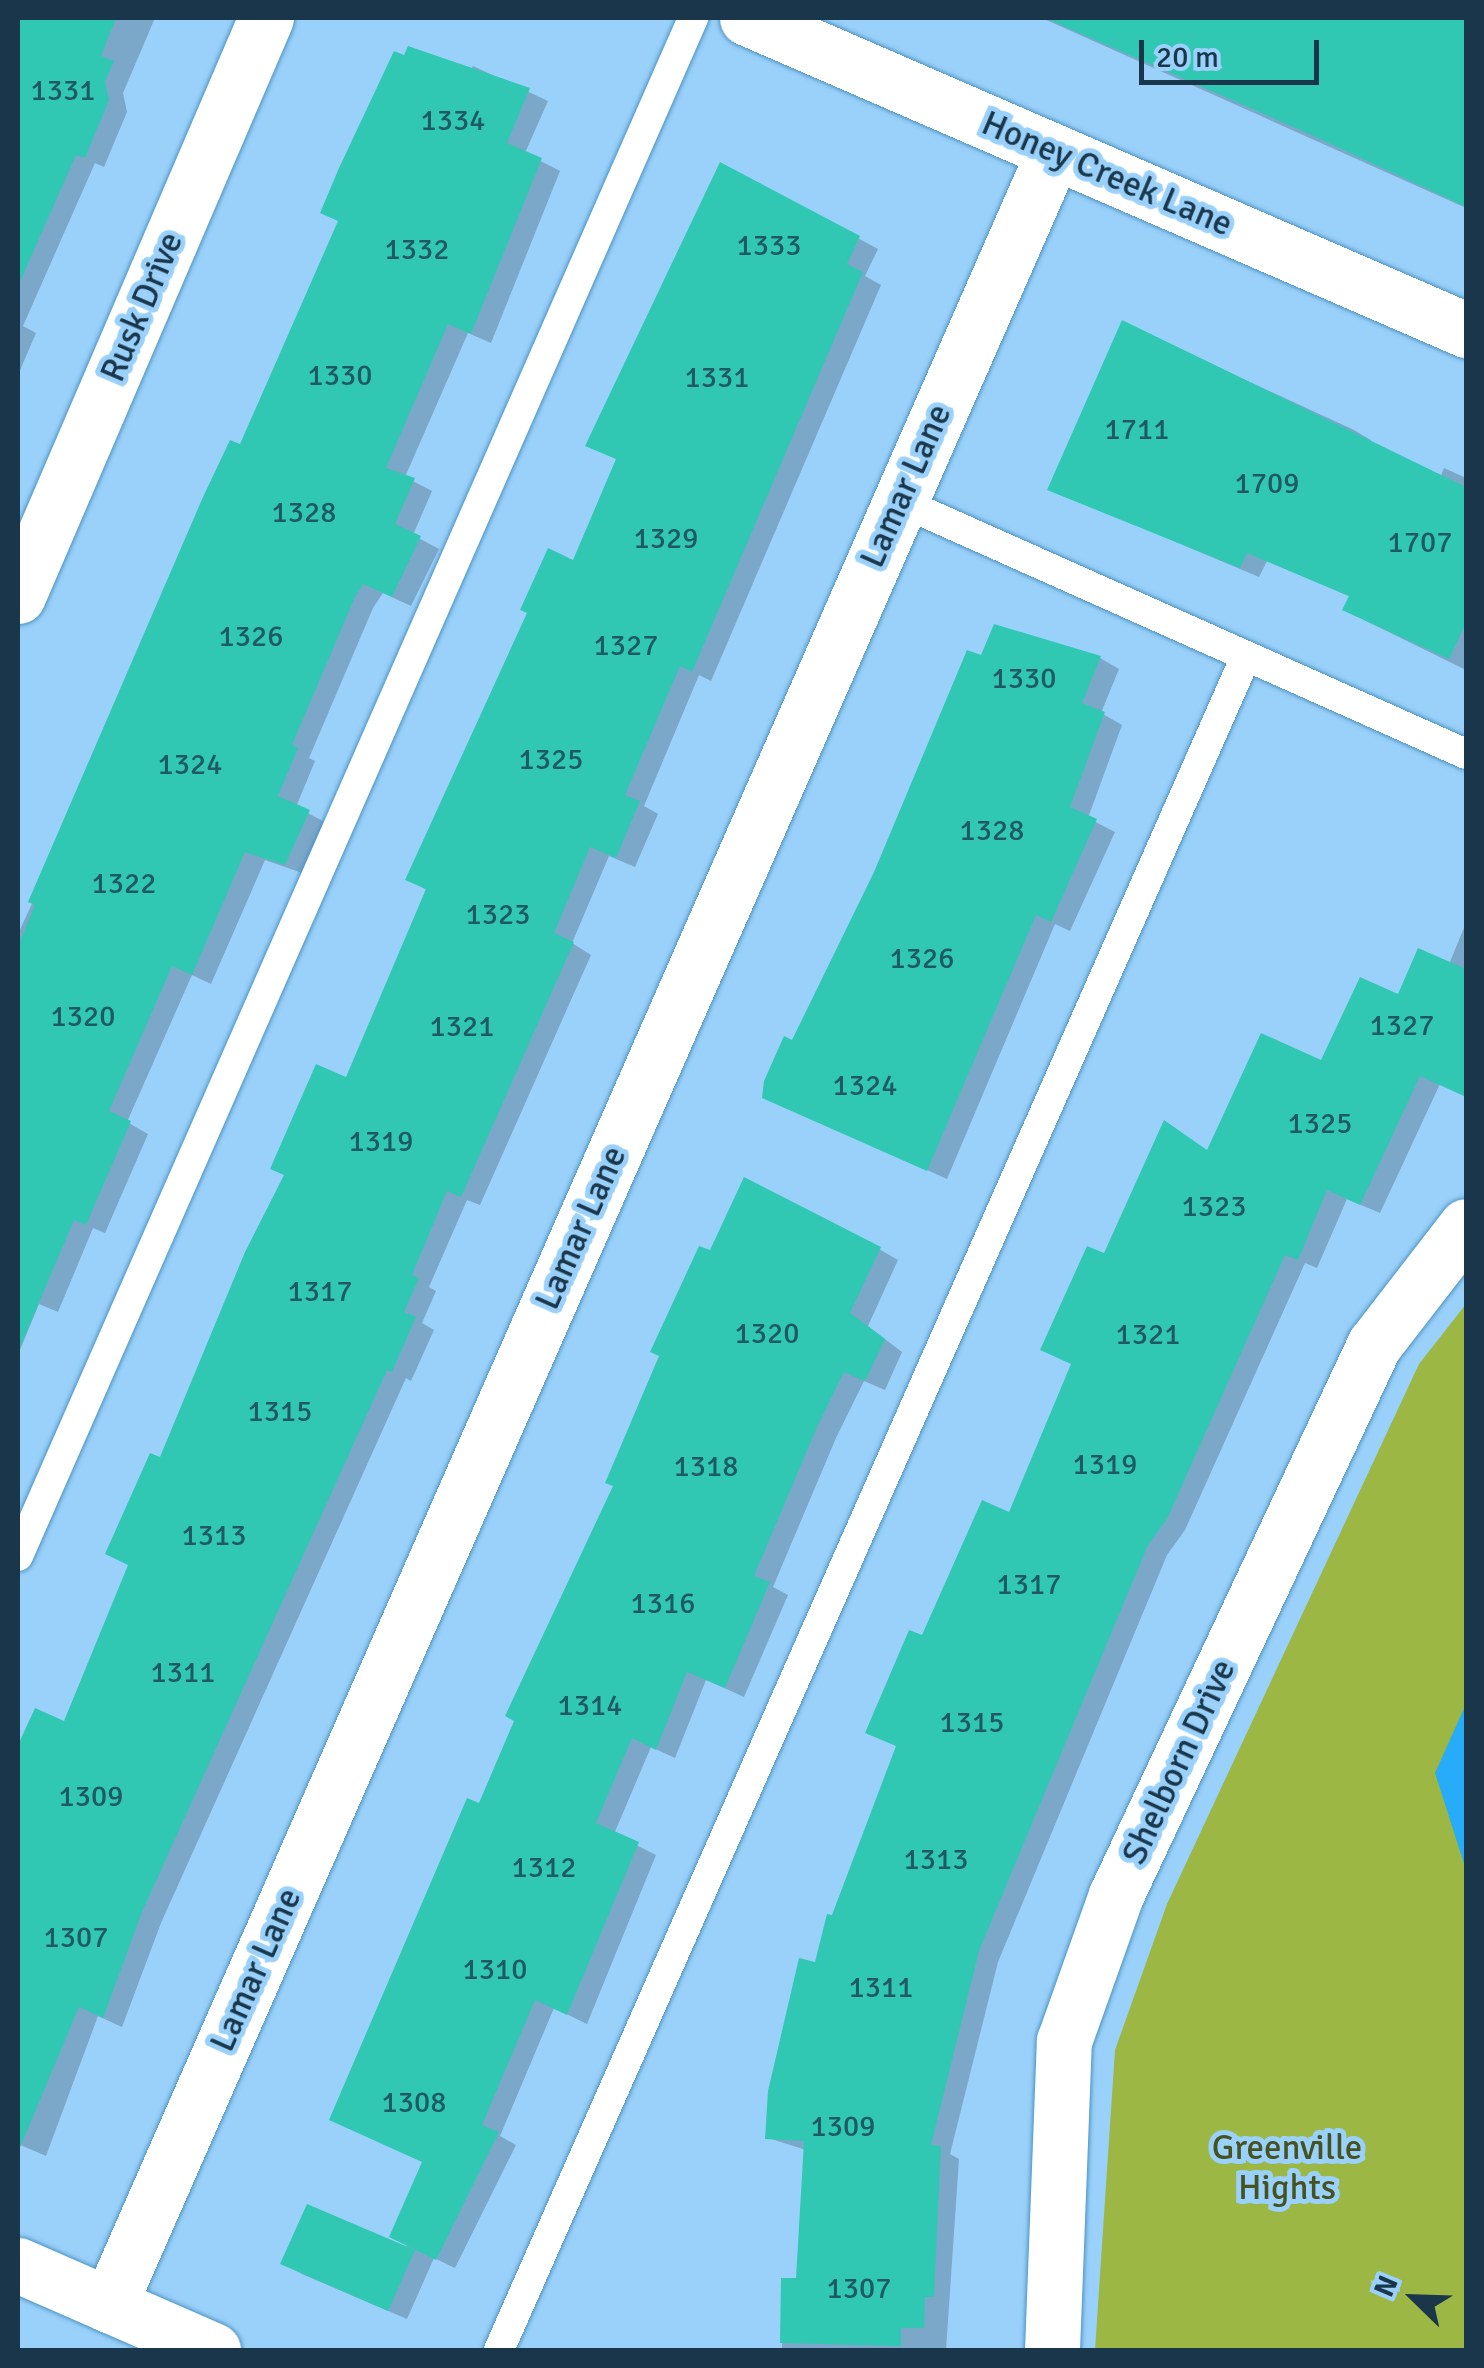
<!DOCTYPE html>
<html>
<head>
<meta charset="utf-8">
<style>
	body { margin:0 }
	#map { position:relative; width:1484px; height:2368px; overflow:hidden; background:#9ad1fa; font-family:Signika,sans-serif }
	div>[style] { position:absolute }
	.green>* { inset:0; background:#9db744 }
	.water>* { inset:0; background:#26acf9 }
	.shadow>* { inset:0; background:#0003 }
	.building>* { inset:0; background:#31c8b3 }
	.roads { filter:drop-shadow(0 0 2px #4d93c3) drop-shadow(0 0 2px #4d93c3) }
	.service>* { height:30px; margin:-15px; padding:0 15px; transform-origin:15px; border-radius:15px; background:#fff }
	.minor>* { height:55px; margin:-27.5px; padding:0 27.5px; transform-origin:27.5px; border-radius:27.5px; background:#fff }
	span { translate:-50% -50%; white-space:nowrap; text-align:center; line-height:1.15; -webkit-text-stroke:10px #9ad1fa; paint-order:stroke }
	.number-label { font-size:30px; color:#1f5a64 }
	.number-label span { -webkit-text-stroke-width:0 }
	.street-label { font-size:35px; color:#19364a }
	.park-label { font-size:35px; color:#465321 }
	.frame { position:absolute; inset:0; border:20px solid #19364a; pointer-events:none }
	.north { position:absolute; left:1364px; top:2248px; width:100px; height:100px; -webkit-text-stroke:8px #9ad1fa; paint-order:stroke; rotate:293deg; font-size:28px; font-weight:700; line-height:40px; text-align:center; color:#19364a }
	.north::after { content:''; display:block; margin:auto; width:35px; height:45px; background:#19364a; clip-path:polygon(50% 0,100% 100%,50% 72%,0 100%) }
	.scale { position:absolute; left:1139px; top:40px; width:180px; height:45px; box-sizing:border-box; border:5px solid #19364a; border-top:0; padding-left:12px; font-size:30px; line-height:35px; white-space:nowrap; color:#19364a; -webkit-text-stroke:8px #9ad1fa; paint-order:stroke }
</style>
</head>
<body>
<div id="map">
	<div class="green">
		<div style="clip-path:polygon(1466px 1304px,1466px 2350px,1095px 2350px,1115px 2050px,1167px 1904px,1419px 1364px)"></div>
	</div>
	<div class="water">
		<div style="clip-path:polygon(1466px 1704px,1466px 1870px,1435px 1773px)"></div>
	</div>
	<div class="shadow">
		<div style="clip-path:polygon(18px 18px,155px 18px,123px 93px,127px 112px,104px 167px,95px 163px,23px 326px,36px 333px,18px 375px)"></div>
		<div style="clip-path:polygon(1042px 18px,1466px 18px,1466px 208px)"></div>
		<div style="clip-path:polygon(473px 66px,548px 101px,525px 153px,560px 171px,491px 343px,468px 333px,405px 477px,432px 491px,413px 535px,439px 549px,411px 606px,383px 593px,373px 608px,309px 758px,315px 761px,296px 807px,327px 823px,305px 874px,265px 860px,211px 984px,192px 975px,127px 1122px,148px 1134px,105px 1233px,93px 1228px,58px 1312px,39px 1304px,20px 1350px,18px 934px,242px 448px)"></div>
		<div style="clip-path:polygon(722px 165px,878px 249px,865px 276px,881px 285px,711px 681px,699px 675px,644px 806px,658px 814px,635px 867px,609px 856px,572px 943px,591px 955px,480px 1205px,467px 1200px,429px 1287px,436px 1291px,422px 1323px,434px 1330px,411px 1381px,406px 1378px,161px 1923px,122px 2027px,98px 2016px,46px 2156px,18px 2144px,18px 1751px,36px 1711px,65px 1725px,131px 1566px,161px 1461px,347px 1080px,428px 891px,408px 879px,575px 563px,618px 460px,588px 445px)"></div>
		<div style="clip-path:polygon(1124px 324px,1352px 429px,1371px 440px,1369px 445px,1440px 478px,1444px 468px,1466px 478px,1466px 670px,1364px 620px,1351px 597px,1267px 561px,1259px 577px,1050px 489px)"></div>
		<div style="clip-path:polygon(1100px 658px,1119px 669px,1101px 713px,1122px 725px,1088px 818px,1115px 832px,1070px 931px,1055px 924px,947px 1179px,765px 1097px,983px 659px)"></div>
		<div style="clip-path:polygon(1466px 923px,1466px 1096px,1440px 1084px,1380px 1213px,1347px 1199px,1317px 1268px,1305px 1263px,1185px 1530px,1167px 1555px,998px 1962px,950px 2154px,959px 2159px,946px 2350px,782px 2350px,784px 2280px,799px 2281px,806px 2150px,768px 2138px,817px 1964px,898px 1747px,869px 1732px,923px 1638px,1010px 1515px,1074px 1365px,1105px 1257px,1209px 1152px,1449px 964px)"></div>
		<div style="clip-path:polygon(879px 1249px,898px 1260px,868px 1326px,902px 1352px,885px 1390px,864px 1381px,836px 1438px,773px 1587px,788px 1595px,744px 1697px,706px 1680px,675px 1758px,651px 1747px,614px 1834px,656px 1855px,587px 2024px,554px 2008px,500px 2136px,516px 2145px,455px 2268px,434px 2258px,407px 2319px,302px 2274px,283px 2263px,408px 2246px,480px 1806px,712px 1254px)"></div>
	</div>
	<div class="building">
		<div style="clip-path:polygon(18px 18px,116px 18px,101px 56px,114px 61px,105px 82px,109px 100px,85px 158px,76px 155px,18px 286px)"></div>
		<div style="clip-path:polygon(1045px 18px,1466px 18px,1466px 207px,1305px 132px)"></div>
		<div style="clip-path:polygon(408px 46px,530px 88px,507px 143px,542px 158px,471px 334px,448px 324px,386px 468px,415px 478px,395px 524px,421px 536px,392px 597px,363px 584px,355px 597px,292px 745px,298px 748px,278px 796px,310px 810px,285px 865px,245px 852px,192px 975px,172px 966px,109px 1111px,131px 1121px,86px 1225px,74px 1220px,18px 1352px,18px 946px,35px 905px,28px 902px,203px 497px,230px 440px,240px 444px,338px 221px,320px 213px,339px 168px,394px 51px,404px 55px)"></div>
		<div style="clip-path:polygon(720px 162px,860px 236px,847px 264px,863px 272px,692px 672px,680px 666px,625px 795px,640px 801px,616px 858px,590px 847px,554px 933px,574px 942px,461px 1197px,447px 1191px,412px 1275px,419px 1278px,404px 1312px,416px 1317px,392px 1372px,387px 1370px,142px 1912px,103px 2018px,79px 2007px,18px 2152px,18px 1745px,35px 1708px,64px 1721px,128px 1565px,105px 1554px,150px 1453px,160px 1457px,245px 1252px,284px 1175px,270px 1169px,316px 1064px,346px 1077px,426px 889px,405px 880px,527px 613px,520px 610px,548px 548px,573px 560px,616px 459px,585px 446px)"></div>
		<div style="clip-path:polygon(1122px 320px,1466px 487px,1466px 623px,1449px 659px,1342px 610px,1349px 596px,1247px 553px,1240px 568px,1047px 490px)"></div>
		<div style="clip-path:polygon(994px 624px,1101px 656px,1082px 703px,1105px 712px,1070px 807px,1097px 819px,1051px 922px,1036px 915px,927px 1171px,762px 1098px,764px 1081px,784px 1036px,792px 1040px,874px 872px,967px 650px,981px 655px)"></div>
		<div style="clip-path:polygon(1418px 948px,1466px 969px,1466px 1097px,1420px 1076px,1360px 1205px,1327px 1190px,1298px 1260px,1285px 1255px,1167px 1519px,1148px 1545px,979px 1951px,931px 2145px,941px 2146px,934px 2297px,925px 2297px,924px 2328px,901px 2328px,901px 2346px,780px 2343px,781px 2278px,796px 2278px,804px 2141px,765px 2139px,768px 2091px,799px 1958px,815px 1962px,827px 1914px,832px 1915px,896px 1746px,865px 1733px,909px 1630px,922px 1635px,982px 1500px,1009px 1512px,1071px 1364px,1040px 1350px,1087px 1246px,1104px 1253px,1164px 1120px,1207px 1150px,1261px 1033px,1321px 1060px,1360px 977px,1398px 994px)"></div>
		<div style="clip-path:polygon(744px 1177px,881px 1247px,850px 1313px,885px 1339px,865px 1381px,844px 1372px,817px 1427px,754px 1576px,770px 1582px,725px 1688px,687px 1672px,656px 1750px,632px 1738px,596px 1823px,639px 1842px,567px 2015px,535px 2000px,482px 2125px,499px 2132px,436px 2260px,389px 2237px,422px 2162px,329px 2120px,467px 1798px,479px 1803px,514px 1721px,505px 1716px,613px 1486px,605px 1483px,659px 1356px,650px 1352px,699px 1246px,710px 1250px)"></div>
		<div style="clip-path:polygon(307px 2204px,415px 2250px,388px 2311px,280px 2264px)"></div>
	</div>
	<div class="roads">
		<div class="service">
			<div style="left:899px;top:501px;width:621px;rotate:24.05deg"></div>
			<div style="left:18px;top:1556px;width:1680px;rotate:-66.3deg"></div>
			<div style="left:499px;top:2350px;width:1851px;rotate:-66.2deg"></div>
		</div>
		<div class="minor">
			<div style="left:747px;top:18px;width:784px;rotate:23.46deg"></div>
			<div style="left:18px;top:596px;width:629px;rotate:-66.78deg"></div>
			<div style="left:18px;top:2265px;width:213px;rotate:23.6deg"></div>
			<div style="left:109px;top:2305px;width:2352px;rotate:-66.31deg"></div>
			<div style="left:1052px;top:2350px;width:309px;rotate:-87.8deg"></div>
			<div style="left:1064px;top:2041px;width:155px;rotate:-70.4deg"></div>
			<div style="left:1116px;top:1895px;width:608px;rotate:-64.87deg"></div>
			<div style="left:1374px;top:1345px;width:150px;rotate:-52.3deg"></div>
		</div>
	</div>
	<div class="number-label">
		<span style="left:63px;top:91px">1331</span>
		<span style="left:453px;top:121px">1334</span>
		<span style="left:769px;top:246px">1333</span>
		<span style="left:417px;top:250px">1332</span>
		<span style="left:340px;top:376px">1330</span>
		<span style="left:717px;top:378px">1331</span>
		<span style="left:1137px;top:430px">1711</span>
		<span style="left:1267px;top:484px">1709</span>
		<span style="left:304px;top:513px">1328</span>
		<span style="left:666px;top:539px">1329</span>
		<span style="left:1420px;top:543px">1707</span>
		<span style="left:251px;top:637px">1326</span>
		<span style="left:626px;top:646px">1327</span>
		<span style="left:1024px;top:679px">1330</span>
		<span style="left:551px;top:760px">1325</span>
		<span style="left:190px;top:765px">1324</span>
		<span style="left:992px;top:831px">1328</span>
		<span style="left:124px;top:884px">1322</span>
		<span style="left:498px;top:915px">1323</span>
		<span style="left:922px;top:959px">1326</span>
		<span style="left:83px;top:1017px">1320</span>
		<span style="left:1402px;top:1026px">1327</span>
		<span style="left:462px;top:1027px">1321</span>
		<span style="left:865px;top:1086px">1324</span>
		<span style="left:1320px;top:1124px">1325</span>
		<span style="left:381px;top:1142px">1319</span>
		<span style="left:1214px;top:1207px">1323</span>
		<span style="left:320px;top:1292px">1317</span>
		<span style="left:767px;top:1334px">1320</span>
		<span style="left:1148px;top:1335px">1321</span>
		<span style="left:280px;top:1412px">1315</span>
		<span style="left:1105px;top:1465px">1319</span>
		<span style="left:706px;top:1467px">1318</span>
		<span style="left:214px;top:1536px">1313</span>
		<span style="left:1029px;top:1585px">1317</span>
		<span style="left:663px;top:1604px">1316</span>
		<span style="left:183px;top:1673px">1311</span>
		<span style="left:590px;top:1706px">1314</span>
		<span style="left:972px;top:1723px">1315</span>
		<span style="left:91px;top:1797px">1309</span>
		<span style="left:936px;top:1860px">1313</span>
		<span style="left:544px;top:1868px">1312</span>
		<span style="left:76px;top:1938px">1307</span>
		<span style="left:495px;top:1970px">1310</span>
		<span style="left:881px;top:1988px">1311</span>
		<span style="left:414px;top:2103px">1308</span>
		<span style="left:843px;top:2127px">1309</span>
		<span style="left:859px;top:2289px">1307</span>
	</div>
	<div class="street-label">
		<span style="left:1107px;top:174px;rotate:23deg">Honey Creek Lane</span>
		<span style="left:142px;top:307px;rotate:-67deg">Rusk Drive</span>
		<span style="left:906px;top:486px;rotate:-66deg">Lamar Lane</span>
		<span style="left:581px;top:1228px;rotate:-66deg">Lamar Lane</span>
		<span style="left:1179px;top:1762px;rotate:-65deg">Shelborn Drive</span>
		<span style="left:256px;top:1970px;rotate:-66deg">Lamar Lane</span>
	</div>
	<div class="park-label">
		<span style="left:1287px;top:2168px">Greenville<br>Hights</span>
	</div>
	<div class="frame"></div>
	<div class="north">N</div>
	<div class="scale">20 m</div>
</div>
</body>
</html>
